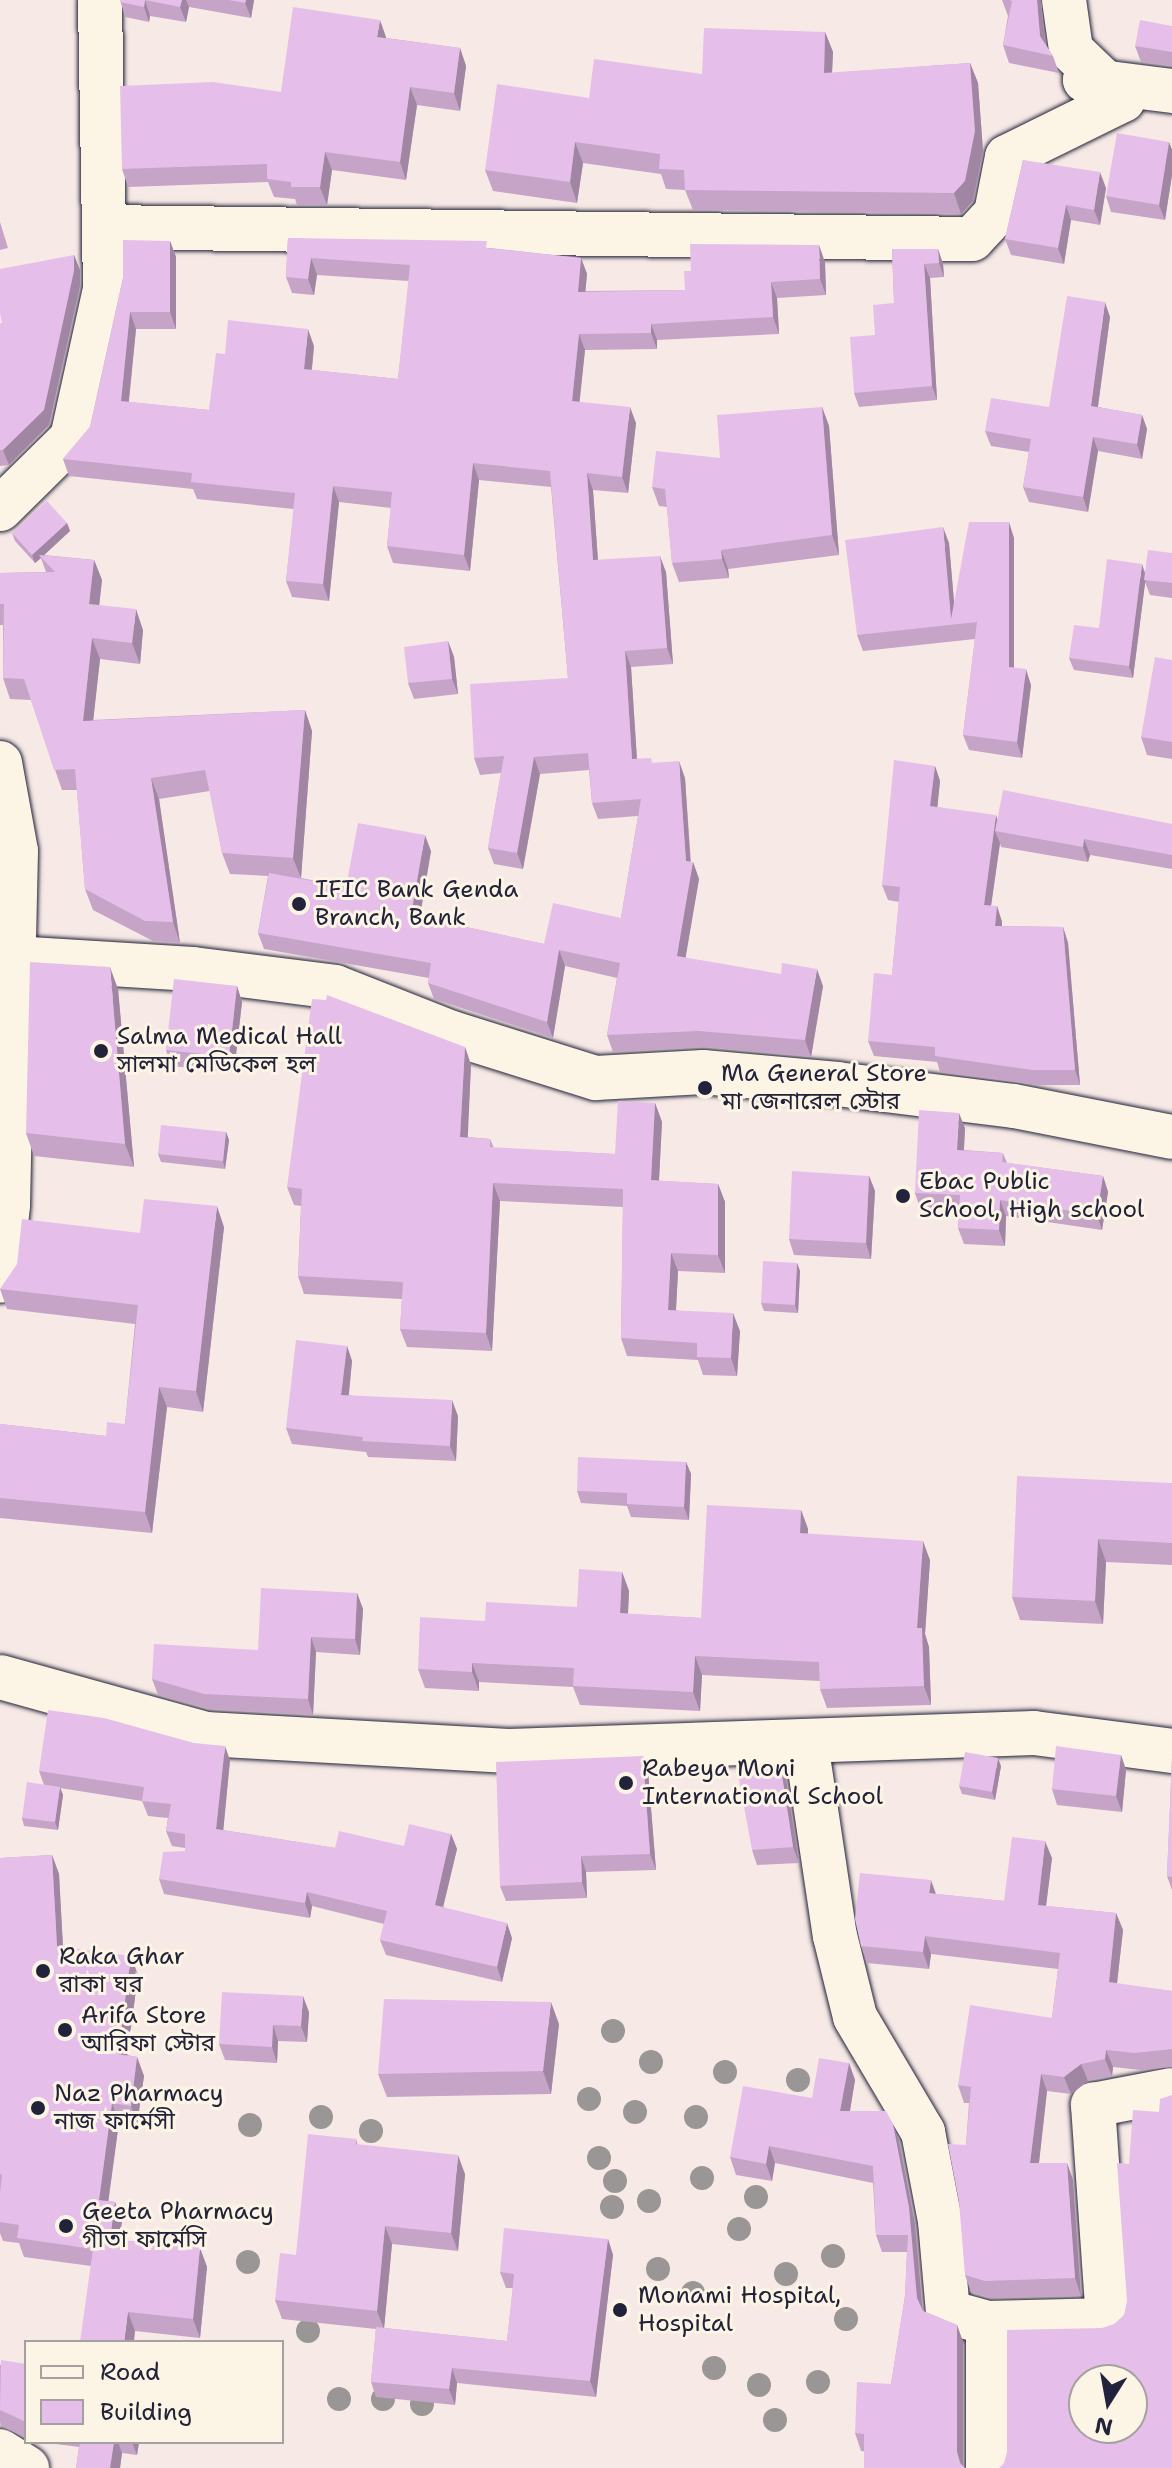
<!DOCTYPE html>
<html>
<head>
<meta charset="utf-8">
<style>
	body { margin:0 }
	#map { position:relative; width:1172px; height:2468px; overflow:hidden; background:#f7eae6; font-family:"Shantell Sans","Noto Sans Bengali",sans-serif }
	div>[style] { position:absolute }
	.roads { filter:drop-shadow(0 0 2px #22223b) drop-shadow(0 0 2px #22223b) }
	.minor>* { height:44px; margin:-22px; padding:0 22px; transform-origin:22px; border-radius:22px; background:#fcf5e5 }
	.trees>* { width:24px; height:24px; margin:-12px; border-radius:50%; background:#9a9695 }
	.wall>* { inset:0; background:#c5a4c8 }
	.shaded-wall>* { inset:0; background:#a086a3 }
	.building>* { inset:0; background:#e5bfe9 }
	.dots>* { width:22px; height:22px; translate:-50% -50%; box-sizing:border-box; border:4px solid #fcf5e5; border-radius:50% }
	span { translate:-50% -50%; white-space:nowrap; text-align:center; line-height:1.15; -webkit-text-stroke:6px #fcf5e5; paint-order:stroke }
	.poi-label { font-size:24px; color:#22223b }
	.left { translate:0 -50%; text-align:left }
	.legend { position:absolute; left:24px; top:2340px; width:260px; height:104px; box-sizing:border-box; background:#fcf5e5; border:2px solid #a5a1a1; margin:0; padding:10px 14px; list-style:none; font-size:24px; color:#22223b }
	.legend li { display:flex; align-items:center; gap:16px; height:40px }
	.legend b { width:40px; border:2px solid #a5a1a1 }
	.north { position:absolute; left:1068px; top:2364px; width:80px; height:80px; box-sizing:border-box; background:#fcf5e5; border:2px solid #a5a1a1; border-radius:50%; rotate:191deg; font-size:22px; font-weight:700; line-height:32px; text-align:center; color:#22223b }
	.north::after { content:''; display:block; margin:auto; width:28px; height:36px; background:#22223b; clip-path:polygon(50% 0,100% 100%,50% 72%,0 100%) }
</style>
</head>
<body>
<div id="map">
	<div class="roads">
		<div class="minor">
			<div style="left:1064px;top:0;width:50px;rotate:82deg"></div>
			<div style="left:1071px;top:50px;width:62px;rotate:43.7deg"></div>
			<div style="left:104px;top:227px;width:868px;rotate:0.79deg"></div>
			<div style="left:972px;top:239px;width:35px;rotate:-47deg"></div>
			<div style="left:996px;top:213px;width:57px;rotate:-78.9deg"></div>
			<div style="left:1007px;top:157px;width:129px;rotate:-26.2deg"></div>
			<div style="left:1123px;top:100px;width:43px;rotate:-152.2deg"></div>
			<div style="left:1085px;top:80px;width:88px;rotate:7.2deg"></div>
			<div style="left:0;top:509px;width:101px;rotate:-44.6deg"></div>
			<div style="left:72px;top:438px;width:153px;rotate:-77.5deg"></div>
			<div style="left:105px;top:289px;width:289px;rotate:-91deg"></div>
			<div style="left:0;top:763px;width:89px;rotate:79.7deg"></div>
			<div style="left:16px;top:851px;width:354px;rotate:91.3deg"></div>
			<div style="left:8px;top:1205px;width:76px;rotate:96deg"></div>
			<div style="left:13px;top:958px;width:180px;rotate:3.5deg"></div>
			<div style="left:193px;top:969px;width:143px;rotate:7.2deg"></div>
			<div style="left:335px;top:987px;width:126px;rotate:21.5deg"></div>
			<div style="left:452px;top:1033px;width:151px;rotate:17.4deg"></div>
			<div style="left:596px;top:1078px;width:107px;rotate:-3.2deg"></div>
			<div style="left:703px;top:1072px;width:135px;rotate:5.1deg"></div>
			<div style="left:837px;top:1084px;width:178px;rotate:7.1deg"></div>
			<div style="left:1014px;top:1106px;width:161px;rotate:11.1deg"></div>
			<div style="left:0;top:1677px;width:214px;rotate:15.5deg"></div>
			<div style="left:206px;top:1734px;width:303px;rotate:3.2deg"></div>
			<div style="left:509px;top:1751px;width:525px;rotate:-1.96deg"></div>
			<div style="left:1034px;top:1733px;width:139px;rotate:7.4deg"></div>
			<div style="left:806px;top:1743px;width:195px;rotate:81.5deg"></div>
			<div style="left:835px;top:1936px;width:83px;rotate:76.1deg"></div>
			<div style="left:855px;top:2017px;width:134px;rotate:59.4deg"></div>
			<div style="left:923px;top:2132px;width:91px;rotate:79.2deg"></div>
			<div style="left:940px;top:2221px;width:91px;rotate:85deg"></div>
			<div style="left:948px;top:2312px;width:41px;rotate:15.4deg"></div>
			<div style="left:988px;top:2323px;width:145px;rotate:90deg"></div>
			<div style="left:988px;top:2323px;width:120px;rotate:-1.4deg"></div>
			<div style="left:1108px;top:2320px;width:216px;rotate:-94deg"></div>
			<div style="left:1093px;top:2105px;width:80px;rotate:-10.8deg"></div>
			<div style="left:0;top:2451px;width:32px;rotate:32deg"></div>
		</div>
	</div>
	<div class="trees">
		<div style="left:613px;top:2031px"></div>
		<div style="left:651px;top:2062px"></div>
		<div style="left:725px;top:2072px"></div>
		<div style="left:798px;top:2080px"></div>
		<div style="left:589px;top:2099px"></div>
		<div style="left:635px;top:2112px"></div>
		<div style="left:321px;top:2117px"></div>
		<div style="left:696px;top:2117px"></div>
		<div style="left:250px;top:2125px"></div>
		<div style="left:371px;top:2131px"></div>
		<div style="left:599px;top:2158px"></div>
		<div style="left:702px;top:2178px"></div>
		<div style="left:615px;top:2181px"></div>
		<div style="left:756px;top:2197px"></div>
		<div style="left:649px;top:2201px"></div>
		<div style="left:612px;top:2207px"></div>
		<div style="left:739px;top:2229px"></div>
		<div style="left:833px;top:2256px"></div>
		<div style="left:248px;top:2262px"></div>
		<div style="left:658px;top:2269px"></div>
		<div style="left:786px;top:2274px"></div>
		<div style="left:693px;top:2293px"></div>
		<div style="left:846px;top:2319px"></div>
		<div style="left:308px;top:2331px"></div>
		<div style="left:714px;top:2368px"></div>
		<div style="left:818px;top:2382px"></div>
		<div style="left:759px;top:2385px"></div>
		<div style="left:339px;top:2399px"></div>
		<div style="left:383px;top:2399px"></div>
		<div style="left:422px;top:2404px"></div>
		<div style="left:775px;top:2420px"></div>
	</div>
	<div class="wall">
		<div style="clip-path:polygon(120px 0,254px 0,251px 18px,189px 7px,186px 22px,150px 16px,149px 22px,125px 17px)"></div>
		<div style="clip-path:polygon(1002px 0,1041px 0,1045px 44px,1053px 56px,1059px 73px,1009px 63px,1003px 45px,1008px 16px)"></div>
		<div style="clip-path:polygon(1172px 26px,1172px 66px,1141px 62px,1135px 46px)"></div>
		<div style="clip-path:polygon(825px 32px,833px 52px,832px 73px,970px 63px,978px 83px,983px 151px,973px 201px,961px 214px,693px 210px,685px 190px,666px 189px,661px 174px,583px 163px,577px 203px,493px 191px,485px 170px,589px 98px,702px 74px)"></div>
		<div style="clip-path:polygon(386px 38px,460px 48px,466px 66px,460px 111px,417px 105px,406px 180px,332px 170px,327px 205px,297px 205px,295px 199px,274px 197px,268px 182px,128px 187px,122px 169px,281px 92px)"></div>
		<div style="clip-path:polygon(1169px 142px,1172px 150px,1172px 175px,1165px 220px,1111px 212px,1106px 196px)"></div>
		<div style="clip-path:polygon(1023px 160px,1106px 188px,1100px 225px,1071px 220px,1064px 264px,1011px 255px,1005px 239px)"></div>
		<div style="clip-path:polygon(0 222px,8px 248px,0 250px)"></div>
		<div style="clip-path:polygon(288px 238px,490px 248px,581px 258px,587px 274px,585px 291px,685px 290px,825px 262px,826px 295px,777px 298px,779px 334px,657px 340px,657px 349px,585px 350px,579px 402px,636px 423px,628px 493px,593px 490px,598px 560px,666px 572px,673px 664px,631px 667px,637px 759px,653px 763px,685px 778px,691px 862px,693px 862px,699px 879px,685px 958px,823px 986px,811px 1057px,705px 1047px,613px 1052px,607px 1035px,617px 978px,565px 966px,553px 1038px,434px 999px,428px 983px,429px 978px,264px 949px,258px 933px,268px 876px,230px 874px,222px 853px,210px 791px,159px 799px,180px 943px,153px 941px,93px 910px,85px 889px,77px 790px,62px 790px,31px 700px,10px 699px,3px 678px,3px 625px,0 625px,0 573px,46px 572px,41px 558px,35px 563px,15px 541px,12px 533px,67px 523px,70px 531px,44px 555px,94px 560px,102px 580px,99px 605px,143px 630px,140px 664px,100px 659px,93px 720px,305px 710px,312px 731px,301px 878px,346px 887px,431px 851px,420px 917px,544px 944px,621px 918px,638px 816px,598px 819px,592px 803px,589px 770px,540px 774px,523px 869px,494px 864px,488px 848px,501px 773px,480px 775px,474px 758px,568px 678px,551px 487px,479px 480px,470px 571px,393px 563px,387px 546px,391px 508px,339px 502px,329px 601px,292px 597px,286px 581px,294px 509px,197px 499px,193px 489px,69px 476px,63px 459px,90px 427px,123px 278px,170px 241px,176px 257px,176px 329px,136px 329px,129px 402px,209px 410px,225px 354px,314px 346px,312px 370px,398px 379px,409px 281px,317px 275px,314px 295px,292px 293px,286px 277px)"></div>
		<div style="clip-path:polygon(892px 249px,938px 249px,943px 264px,944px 277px,930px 278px,937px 400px,859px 407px,854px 393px,875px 335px,894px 303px)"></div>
		<div style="clip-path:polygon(74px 255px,80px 270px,80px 286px,49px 425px,9px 465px,0 466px,0 324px,2px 323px)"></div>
		<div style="clip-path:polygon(1110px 317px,1098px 407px,1142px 415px,1147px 429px,1142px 459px,1098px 451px,1088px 512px,1029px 502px,1023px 487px,1029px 452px,991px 446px,985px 431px,1049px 407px)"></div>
		<div style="clip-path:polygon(822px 407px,829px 426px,839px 555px,728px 569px,729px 578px,679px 582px,672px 563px,667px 507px,659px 506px,652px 487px,720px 458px)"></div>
		<div style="clip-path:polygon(1014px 538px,1014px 668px,1031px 685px,1022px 758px,969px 750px,963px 735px,975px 639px,863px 651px,857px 635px,949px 543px,954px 603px)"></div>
		<div style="clip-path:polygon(1172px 553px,1172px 598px,1150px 595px,1145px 582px,1133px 678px,1074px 670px,1069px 658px,1099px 628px,1145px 574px)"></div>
		<div style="clip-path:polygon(448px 641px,454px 657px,458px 694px,414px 699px,408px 683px)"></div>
		<div style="clip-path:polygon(1172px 660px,1172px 759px,1147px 755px,1141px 737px)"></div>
		<div style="clip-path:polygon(935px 766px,940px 781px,937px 807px,998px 819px,1172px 824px,1172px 869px,1090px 855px,1088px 862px,1001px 847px,1000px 843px,991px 906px,997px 906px,1002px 922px,1002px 926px,1063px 927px,1068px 943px,1080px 1085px,1037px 1085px,940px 1072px,937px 1062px,874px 1056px,868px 1041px,892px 975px,899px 902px,888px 900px,882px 885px)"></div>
		<div style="clip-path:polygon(237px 986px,242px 1002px,234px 1072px,171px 1066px,166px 1050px)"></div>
		<div style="clip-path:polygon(118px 989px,134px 1167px,34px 1156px,26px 1133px)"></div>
		<div style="clip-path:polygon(465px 1047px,471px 1065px,467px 1137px,490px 1139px,494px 1148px,615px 1154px,655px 1103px,662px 1122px,659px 1181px,718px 1184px,725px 1202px,725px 1273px,678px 1271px,676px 1310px,740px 1331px,737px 1376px,703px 1375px,698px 1360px,627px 1356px,621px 1338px,623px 1207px,500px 1201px,492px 1351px,407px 1347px,400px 1329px,402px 1299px,304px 1294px,298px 1276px,301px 1206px,294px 1205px,287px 1187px)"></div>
		<div style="clip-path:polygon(965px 1128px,964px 1150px,1003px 1153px,1007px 1163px,1103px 1176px,1108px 1192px,1102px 1230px,1006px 1216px,1005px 1246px,964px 1244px,958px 1228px,959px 1210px,920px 1208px,915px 1193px)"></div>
		<div style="clip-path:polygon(226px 1132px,229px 1140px,225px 1169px,161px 1162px,158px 1154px)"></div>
		<div style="clip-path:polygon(869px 1176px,875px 1191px,871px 1259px,794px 1255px,789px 1239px)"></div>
		<div style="clip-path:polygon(224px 1227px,203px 1412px,167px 1407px,152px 1533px,0 1518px,0 1424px,106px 1436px,125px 1424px,135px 1324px,7px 1309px,0 1289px,140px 1233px)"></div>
		<div style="clip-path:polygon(797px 1263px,800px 1271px,798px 1313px,764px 1311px,761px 1303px)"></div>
		<div style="clip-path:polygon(347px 1346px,352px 1361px,349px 1395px,458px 1416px,456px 1461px,368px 1457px,366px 1452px,292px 1444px,286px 1428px)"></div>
		<div style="clip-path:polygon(686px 1462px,691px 1474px,689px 1520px,631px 1517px,627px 1506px,581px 1503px,577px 1491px)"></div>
		<div style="clip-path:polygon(1172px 1483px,1172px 1565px,1106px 1562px,1103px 1624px,1020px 1620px,1012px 1597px)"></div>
		<div style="clip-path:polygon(801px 1510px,808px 1529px,808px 1534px,930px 1560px,925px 1634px,929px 1647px,931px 1705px,827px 1708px,820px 1689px,820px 1681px,702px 1675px,700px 1711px,580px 1705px,573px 1687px,479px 1682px,479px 1691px,425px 1688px,418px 1669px,485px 1621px,577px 1607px,622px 1572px,629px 1591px,628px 1614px,701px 1618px)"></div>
		<div style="clip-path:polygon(357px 1593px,363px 1609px,360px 1655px,316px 1652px,313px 1715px,210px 1709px,158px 1695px,152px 1679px,258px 1650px)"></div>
		<div style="clip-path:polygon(1121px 1755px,1126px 1770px,1122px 1812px,1057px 1805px,1052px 1789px)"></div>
		<div style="clip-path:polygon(643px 1756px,648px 1771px,656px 1870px,586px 1872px,587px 1898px,506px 1901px,500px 1886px)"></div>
		<div style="clip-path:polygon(1172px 1758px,1172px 1890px,1167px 1876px)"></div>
		<div style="clip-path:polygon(230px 1760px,223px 1830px,335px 1848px,404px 1846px,451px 1834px,457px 1849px,443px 1907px,512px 1938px,502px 1982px,386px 1955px,380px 1940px,384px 1924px,312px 1906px,310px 1918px,164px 1894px,159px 1879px,185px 1851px,185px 1848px,172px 1846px,166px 1831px,168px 1818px,148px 1816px,142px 1801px,60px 1788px,63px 1795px,58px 1830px,24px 1826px,22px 1818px,44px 1785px,39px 1771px)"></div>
		<div style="clip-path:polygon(780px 1762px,786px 1778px,799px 1863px,757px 1865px,752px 1850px)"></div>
		<div style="clip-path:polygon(1001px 1766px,995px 1800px,962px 1794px,959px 1786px)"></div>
		<div style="clip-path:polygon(52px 1855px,59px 1874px,63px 1947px,138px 1975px,127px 2055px,137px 2057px,144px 2076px,137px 2125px,119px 2122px,108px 2201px,115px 2202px,122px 2221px,119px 2240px,200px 2248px,207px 2267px,200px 2338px,135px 2331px,91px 2266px,24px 2257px,19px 2243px,3px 2241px,0 2233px,0 1858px)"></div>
		<div style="clip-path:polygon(1052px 1858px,1046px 1906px,1116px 1913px,1123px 1930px,1117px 1984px,1172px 1991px,1172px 2067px,1141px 2070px,1113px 2067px,1112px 2076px,1088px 2081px,1071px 2094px,1047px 2091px,1039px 2163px,1067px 2163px,1073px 2180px,1081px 2296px,991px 2298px,971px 2292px,965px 2275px,966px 2145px,969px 2103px,964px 2103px,958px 2085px,1052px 2018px,1058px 1969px,931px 1954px,929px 1969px,867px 1963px,861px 1946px,936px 1894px,1004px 1901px)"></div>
		<div style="clip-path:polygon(309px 2012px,307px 2042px,278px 2041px,277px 2063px,225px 2060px,219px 2044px)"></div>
		<div style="clip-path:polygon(559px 2024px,551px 2094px,387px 2097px,378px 2074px)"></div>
		<div style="clip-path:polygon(849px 2063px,855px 2080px,850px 2111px,899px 2141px,915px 2224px,923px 2311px,957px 2325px,963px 2342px,963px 2466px,861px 2451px,855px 2433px,891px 2384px,905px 2296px,907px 2252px,882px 2252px,876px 2235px,873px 2183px,775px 2163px,772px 2181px,736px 2175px,730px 2157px,812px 2098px)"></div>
		<div style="clip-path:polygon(356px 2139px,358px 2145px,465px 2174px,458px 2251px,392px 2244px,384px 2328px,507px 2341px,513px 2288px,506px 2288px,500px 2272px,608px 2239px,613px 2255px,596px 2397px,457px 2383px,455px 2405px,376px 2397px,371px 2382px,376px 2329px,282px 2319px,275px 2300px,296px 2255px)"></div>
		<div style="clip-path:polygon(26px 2364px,26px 2438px,1px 2426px,0 2422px,0 2365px)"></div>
		<div style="clip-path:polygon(40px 2442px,139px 2442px,137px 2455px,122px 2453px,120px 2468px,76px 2468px,79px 2447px)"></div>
	</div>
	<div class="shaded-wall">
		<div style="clip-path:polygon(145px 0,150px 16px,149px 22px,144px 7px)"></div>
		<div style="clip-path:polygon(182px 0,186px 0,189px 7px,186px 22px,180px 7px)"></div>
		<div style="clip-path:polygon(246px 0,254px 0,251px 18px,245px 3px)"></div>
		<div style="clip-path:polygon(1037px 0,1041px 0,1046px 53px,1040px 36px)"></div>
		<div style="clip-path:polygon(380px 20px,386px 37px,384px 55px,377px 37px)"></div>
		<div style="clip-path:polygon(825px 32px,833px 52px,831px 94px,824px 73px)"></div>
		<div style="clip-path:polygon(460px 48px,466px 66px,460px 111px,454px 93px)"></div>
		<div style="clip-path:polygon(970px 63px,978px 83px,983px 151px,973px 201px,961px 214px,954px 193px)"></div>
		<div style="clip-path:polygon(410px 87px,417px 105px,406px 180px,400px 162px)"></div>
		<div style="clip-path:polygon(575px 142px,583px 163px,577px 203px,570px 182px)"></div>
		<div style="clip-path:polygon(1169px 142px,1172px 150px,1172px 175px,1165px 220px,1159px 205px)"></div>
		<div style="clip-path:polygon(325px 152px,332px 170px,327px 205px,320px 187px)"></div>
		<div style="clip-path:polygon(1100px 172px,1106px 188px,1100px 225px,1094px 210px)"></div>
		<div style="clip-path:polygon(1066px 205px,1071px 220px,1064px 264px,1058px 248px)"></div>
		<div style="clip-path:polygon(170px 241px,176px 257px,176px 329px,170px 312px)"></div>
		<div style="clip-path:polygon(819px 245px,825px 262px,826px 295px,820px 279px)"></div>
		<div style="clip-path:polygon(938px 249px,943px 264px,944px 277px,939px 263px)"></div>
		<div style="clip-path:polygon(74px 255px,80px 270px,80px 286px,49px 425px,9px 465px,3px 450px)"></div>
		<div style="clip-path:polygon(311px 258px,317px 275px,314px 295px,308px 279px)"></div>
		<div style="clip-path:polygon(581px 258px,587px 274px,584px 308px,578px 292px)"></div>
		<div style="clip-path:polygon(924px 264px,930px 278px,937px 400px,932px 386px)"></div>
		<div style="clip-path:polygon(771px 282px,777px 298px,779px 334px,773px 317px)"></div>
		<div style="clip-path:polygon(1105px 302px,1110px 317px,1096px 420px,1091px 406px)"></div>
		<div style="clip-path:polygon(130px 312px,136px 329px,127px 417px,121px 401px)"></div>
		<div style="clip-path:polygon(651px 324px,657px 340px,657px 349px,651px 333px)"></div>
		<div style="clip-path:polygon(308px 329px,314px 346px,310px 385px,304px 369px)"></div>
		<div style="clip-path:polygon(579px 334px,585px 350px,578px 417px,572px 401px)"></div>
		<div style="clip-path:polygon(630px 407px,636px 423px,628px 493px,622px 477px)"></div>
		<div style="clip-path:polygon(822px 407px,829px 426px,839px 555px,832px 535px)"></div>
		<div style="clip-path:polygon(1142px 415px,1147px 429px,1142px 459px,1137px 444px)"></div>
		<div style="clip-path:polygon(1093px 437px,1098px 451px,1088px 512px,1083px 497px)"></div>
		<div style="clip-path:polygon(473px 463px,479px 480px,470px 571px,464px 555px)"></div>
		<div style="clip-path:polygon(587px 473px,593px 490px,599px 576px,593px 560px)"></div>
		<div style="clip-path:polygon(333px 486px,339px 502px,329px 601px,323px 584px)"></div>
		<div style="clip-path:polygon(1009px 522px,1014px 538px,1014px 683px,1009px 667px)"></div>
		<div style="clip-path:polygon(67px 523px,70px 531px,42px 557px,39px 555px,41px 558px,35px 563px,32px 555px)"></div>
		<div style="clip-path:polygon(943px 527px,949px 543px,956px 625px,951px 619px)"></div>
		<div style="clip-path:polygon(721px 550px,728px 569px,729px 578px,722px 559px)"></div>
		<div style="clip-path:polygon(660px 556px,666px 572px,673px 664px,667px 648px)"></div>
		<div style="clip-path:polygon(94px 560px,102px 580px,97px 625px,89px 604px)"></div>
		<div style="clip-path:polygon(1142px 564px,1146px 576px,1133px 678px,1129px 666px)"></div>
		<div style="clip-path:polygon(136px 609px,143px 630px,140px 664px,132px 643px)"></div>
		<div style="clip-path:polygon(92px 638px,100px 659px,91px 741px,83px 721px)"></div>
		<div style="clip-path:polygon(448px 641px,454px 657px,458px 694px,452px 679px)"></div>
		<div style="clip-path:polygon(625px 651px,631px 667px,638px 776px,632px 759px)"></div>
		<div style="clip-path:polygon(1026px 669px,1031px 685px,1022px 758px,1017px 742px)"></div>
		<div style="clip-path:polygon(305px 710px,312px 731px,301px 878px,293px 858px)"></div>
		<div style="clip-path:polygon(534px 757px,540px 774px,523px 869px,517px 853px)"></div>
		<div style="clip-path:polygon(679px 761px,685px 778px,691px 873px,693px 862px,699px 879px,683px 973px,677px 956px,686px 861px)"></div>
		<div style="clip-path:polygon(935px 766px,940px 781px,936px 821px,930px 806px)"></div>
		<div style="clip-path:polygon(151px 778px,159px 799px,180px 943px,173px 922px)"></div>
		<div style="clip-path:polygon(996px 815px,1001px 830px,995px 831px,1000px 843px,989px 920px,984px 905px)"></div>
		<div style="clip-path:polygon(425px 835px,431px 851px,417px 932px,411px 915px)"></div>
		<div style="clip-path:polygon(1084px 839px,1090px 855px,1088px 862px,1083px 847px)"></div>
		<div style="clip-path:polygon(997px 906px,1002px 922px,1001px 942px,995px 926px)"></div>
		<div style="clip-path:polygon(1063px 927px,1068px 943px,1080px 1085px,1075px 1070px)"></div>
		<div style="clip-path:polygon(559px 950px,565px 966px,553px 1038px,547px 1022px)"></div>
		<div style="clip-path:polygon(110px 967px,118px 989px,134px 1167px,125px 1144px)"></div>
		<div style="clip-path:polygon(817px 969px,823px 986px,811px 1057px,805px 1040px)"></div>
		<div style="clip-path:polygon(237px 986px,242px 1002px,234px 1072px,229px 1057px)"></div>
		<div style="clip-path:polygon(465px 1047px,471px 1065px,467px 1155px,460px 1137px)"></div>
		<div style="clip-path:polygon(655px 1103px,662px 1122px,658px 1198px,651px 1180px)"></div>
		<div style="clip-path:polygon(959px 1113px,965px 1128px,963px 1166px,957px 1150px)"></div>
		<div style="clip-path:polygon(226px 1132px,229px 1140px,225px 1169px,223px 1161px)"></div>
		<div style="clip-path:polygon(869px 1176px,875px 1191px,871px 1259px,866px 1243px)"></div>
		<div style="clip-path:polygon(1103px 1176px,1108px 1192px,1102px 1230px,1097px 1215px)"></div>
		<div style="clip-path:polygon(493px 1183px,500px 1201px,492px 1351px,486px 1333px)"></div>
		<div style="clip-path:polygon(718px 1184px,725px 1202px,725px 1273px,718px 1255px)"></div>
		<div style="clip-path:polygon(1000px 1200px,1006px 1216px,1005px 1246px,999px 1230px)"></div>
		<div style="clip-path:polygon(217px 1206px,224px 1227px,203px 1412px,196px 1391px)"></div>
		<div style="clip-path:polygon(671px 1253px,678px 1271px,675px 1328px,668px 1310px)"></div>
		<div style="clip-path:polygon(797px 1263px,800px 1271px,798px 1313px,795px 1305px)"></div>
		<div style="clip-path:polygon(733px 1313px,740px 1331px,737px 1376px,731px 1358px)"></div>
		<div style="clip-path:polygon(347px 1346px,352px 1361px,347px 1410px,341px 1395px)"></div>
		<div style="clip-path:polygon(159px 1387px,167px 1407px,152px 1533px,145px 1512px)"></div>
		<div style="clip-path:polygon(452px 1400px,458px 1416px,456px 1461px,450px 1446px)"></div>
		<div style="clip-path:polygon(686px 1462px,691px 1474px,689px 1520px,684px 1507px)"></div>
		<div style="clip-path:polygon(801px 1510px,808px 1529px,807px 1552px,800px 1533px)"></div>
		<div style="clip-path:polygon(1098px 1539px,1106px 1562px,1103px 1624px,1095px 1601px)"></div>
		<div style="clip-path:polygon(923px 1541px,930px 1560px,925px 1634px,929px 1647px,931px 1705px,924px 1686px,917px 1628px)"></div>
		<div style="clip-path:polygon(622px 1572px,629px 1591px,627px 1633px,620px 1613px)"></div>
		<div style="clip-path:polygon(357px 1593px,363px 1609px,360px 1655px,355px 1639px)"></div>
		<div style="clip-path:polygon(311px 1637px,316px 1652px,313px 1715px,308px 1699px)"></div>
		<div style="clip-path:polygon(695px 1656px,702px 1675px,700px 1711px,693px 1692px)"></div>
		<div style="clip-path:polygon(472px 1663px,479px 1682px,479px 1691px,472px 1672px)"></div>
		<div style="clip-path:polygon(225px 1746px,230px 1760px,222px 1844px,216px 1829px)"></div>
		<div style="clip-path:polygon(1121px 1755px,1126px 1770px,1122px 1812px,1116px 1796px)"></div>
		<div style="clip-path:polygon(643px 1756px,648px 1771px,656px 1870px,650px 1854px)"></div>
		<div style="clip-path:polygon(998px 1758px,1001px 1766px,995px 1800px,992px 1792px)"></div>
		<div style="clip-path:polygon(780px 1762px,786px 1778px,799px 1863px,793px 1847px)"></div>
		<div style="clip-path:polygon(60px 1787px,63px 1795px,58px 1830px,55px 1822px)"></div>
		<div style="clip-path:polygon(451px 1834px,457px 1849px,440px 1920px,435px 1905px)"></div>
		<div style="clip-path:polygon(1045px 1841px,1052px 1858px,1044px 1922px,1038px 1905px)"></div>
		<div style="clip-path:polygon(52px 1855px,59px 1874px,64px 1966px,57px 1946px)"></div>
		<div style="clip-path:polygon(581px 1856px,586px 1872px,587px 1898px,582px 1882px)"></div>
		<div style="clip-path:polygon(931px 1880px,937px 1897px,929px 1893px)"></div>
		<div style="clip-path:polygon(307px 1892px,312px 1906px,310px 1918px,305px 1903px)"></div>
		<div style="clip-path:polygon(1116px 1913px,1123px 1930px,1115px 2000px,1109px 1982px)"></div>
		<div style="clip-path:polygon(507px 1923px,512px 1938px,502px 1982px,497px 1967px)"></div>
		<div style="clip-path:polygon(925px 1936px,931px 1954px,929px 1969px,923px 1952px)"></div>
		<div style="clip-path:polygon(131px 1956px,138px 1975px,125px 2073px,118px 2054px)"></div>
		<div style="clip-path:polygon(303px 1996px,309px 2012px,307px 2042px,301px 2026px)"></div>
		<div style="clip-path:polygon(551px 2002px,559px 2024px,551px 2094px,543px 2071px)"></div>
		<div style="clip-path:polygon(273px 2025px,278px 2041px,277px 2063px,272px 2047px)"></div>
		<div style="clip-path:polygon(1106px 2050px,1113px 2067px,1112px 2076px,1105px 2059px)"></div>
		<div style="clip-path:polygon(137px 2057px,144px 2076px,137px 2125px,131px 2106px)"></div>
		<div style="clip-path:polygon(849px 2063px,855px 2080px,847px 2128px,840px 2111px)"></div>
		<div style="clip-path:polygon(1081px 2064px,1088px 2081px,1071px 2094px,1064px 2077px)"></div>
		<div style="clip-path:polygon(1041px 2074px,1047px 2091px,1037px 2180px,1030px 2163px)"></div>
		<div style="clip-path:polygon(112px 2103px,119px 2122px,106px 2219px,99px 2200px)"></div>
		<div style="clip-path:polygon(893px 2124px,899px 2141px,915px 2224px,923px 2315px,917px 2298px)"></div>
		<div style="clip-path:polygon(769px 2146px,775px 2163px,772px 2181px,766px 2164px)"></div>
		<div style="clip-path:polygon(458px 2155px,465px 2174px,458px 2251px,451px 2233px)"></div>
		<div style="clip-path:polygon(1067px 2163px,1073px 2180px,1081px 2296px,1075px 2278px)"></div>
		<div style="clip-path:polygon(115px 2202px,122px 2221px,117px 2258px,110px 2239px)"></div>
		<div style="clip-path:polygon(385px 2226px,392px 2244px,384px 2329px,377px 2311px)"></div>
		<div style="clip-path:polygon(608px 2239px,613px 2255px,596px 2397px,590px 2381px)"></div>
		<div style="clip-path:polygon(200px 2248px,207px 2267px,200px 2338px,193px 2319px)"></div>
		<div style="clip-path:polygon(128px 2312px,135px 2331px,134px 2342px,124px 2342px)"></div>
		<div style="clip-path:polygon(957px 2325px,963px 2342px,963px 2468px,962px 2468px,957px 2452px)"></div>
		<div style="clip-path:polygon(452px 2368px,457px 2383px,455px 2405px,449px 2389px)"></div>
		<div style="clip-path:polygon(114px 2442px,118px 2442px,122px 2453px,120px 2468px,110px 2468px)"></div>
		<div style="clip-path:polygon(132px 2442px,139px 2442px,137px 2455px)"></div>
	</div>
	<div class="building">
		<div style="clip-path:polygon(120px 0,182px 0,180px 7px,145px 0,144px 7px,120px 2px)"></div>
		<div style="clip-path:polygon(229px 0,246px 0,245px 3px)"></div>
		<div style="clip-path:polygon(1009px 0,1037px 0,1040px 36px,1053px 56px,1003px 45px,1012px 1px)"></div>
		<div style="clip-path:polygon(293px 7px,380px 20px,377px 37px,460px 48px,454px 93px,410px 87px,400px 162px,325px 152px,320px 187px,291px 187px,291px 182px,267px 179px,267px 164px,122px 169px,120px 86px,213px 82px,281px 92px)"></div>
		<div style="clip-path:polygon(1140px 20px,1172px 26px,1172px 52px,1135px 46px)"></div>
		<div style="clip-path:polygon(704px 28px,825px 32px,824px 73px,970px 63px,975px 131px,965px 181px,954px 193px,685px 190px,684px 170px,659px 169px,660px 154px,575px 142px,570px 182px,485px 170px,497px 84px,589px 98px,594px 59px,702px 74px)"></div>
		<div style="clip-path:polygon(1117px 133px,1169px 142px,1159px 205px,1106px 196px)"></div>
		<div style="clip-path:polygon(1023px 160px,1100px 172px,1094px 210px,1066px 205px,1058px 248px,1005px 239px)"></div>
		<div style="clip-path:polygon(288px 238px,487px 241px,486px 248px,581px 258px,578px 292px,685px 290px,684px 271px,691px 271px,690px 244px,819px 245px,820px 279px,771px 282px,773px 317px,651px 324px,651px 333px,579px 334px,572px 401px,630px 407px,622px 477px,587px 473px,593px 560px,660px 556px,667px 648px,625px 651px,632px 759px,651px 758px,652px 763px,679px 761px,686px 861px,693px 862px,677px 956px,781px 974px,782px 963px,817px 969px,805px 1040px,699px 1031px,607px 1035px,620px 963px,559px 950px,547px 1022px,428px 983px,431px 963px,258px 933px,269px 873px,346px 887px,358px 823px,425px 835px,411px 915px,544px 944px,553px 903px,621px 918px,641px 799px,592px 803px,588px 753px,534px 757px,517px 853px,488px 848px,504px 756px,474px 758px,470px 684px,568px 678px,550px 471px,473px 463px,464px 555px,387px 546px,392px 492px,333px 486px,323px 584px,286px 581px,295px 493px,191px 482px,192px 473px,63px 459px,90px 427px,123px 278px,123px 240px,170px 241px,170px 312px,130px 312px,121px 401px,209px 410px,216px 353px,225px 354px,228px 320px,308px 329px,304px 369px,398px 379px,410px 265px,311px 258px,308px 279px,286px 277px)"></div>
		<div style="clip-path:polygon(892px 249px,938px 249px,939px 263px,924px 264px,932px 386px,854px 393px,850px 337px,875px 335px,873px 305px,894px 303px)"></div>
		<div style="clip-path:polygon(74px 255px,74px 271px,44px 410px,3px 450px,0 450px,0 324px,2px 323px,0 313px,0 269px)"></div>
		<div style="clip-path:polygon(1067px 296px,1105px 302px,1091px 406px,1142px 415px,1137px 444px,1093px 437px,1083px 497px,1023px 487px,1031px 439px,985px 431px,991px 398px,1049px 407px)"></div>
		<div style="clip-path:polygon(822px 407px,832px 535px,721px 550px,722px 559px,672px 563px,665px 489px,652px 487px,656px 451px,720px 458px,717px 415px)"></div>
		<div style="clip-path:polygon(47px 501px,67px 523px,32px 555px,12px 533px)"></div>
		<div style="clip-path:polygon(969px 522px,1009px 522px,1009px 667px,1026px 669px,1017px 742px,963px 735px,977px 622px,857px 635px,845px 540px,943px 527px,951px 619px)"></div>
		<div style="clip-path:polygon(1148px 550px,1172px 553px,1172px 583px,1144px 580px)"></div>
		<div style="clip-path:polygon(39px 555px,94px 560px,89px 604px,136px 609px,132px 643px,92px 638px,83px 721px,305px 710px,293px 858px,222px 853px,205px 770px,151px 778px,173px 922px,145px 921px,85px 889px,75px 769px,54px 770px,24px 679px,3px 678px,4px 604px,0 604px,0 573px,55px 572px)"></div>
		<div style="clip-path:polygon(1107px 559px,1142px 564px,1129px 666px,1069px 658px,1074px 625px,1099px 628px)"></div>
		<div style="clip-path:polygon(448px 641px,452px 679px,408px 683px,404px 647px)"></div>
		<div style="clip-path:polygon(1155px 657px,1172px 660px,1172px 742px,1141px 737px)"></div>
		<div style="clip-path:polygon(894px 760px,935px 766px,930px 806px,996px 815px,984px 905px,997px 906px,995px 926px,1063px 927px,1075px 1070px,1032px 1070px,935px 1056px,935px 1047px,868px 1041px,874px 973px,892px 975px,900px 887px,882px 885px)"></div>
		<div style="clip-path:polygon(1003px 790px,1172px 824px,1172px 855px,1084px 839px,1083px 847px,995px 831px)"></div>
		<div style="clip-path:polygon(30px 962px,110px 967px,125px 1144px,26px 1133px)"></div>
		<div style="clip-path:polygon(174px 979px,237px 986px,229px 1057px,166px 1050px)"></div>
		<div style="clip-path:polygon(327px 995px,465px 1047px,460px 1137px,490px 1139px,490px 1147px,615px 1154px,618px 1101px,655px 1103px,651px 1180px,718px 1184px,718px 1255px,671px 1253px,668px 1310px,733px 1313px,731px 1358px,697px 1357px,697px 1343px,621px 1338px,623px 1189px,493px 1183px,486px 1333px,400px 1329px,403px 1282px,298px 1276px,302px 1189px,287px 1187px,312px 999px,326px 1000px)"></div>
		<div style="clip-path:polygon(919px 1110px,959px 1113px,957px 1150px,1003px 1153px,1002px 1162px,1103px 1176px,1097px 1215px,1000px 1200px,999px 1230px,958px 1228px,960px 1195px,915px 1193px)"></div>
		<div style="clip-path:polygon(161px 1125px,226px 1132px,223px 1161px,158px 1154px)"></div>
		<div style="clip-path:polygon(792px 1171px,869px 1176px,866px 1243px,789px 1239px)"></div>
		<div style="clip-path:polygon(144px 1199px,217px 1206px,196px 1391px,159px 1387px,145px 1512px,0 1498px,0 1424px,106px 1436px,107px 1422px,125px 1424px,138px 1305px,0 1289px,17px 1264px,22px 1219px,140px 1233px)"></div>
		<div style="clip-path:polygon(763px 1261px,797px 1263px,795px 1305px,761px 1303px)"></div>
		<div style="clip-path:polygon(296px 1340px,347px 1346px,341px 1395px,452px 1400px,450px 1446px,362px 1441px,363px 1437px,286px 1428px)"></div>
		<div style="clip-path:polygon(578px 1457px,686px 1462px,684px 1507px,627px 1504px,627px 1493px,577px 1491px)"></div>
		<div style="clip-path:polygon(1017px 1476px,1172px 1483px,1172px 1543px,1098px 1539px,1095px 1601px,1012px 1597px)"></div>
		<div style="clip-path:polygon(707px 1505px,801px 1510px,800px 1533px,923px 1541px,917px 1628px,922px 1628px,924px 1686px,820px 1689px,819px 1662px,695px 1656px,693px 1692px,573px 1686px,574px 1668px,472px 1663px,472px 1672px,418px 1669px,420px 1617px,485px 1621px,486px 1602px,577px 1607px,579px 1569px,622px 1572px,620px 1613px,701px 1618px)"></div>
		<div style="clip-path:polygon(261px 1588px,357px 1593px,355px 1639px,311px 1637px,308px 1699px,204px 1694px,152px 1679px,154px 1644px,258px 1650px)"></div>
		<div style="clip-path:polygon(48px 1710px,104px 1718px,194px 1743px,225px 1746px,216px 1829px,335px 1848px,339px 1831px,404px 1846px,409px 1824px,451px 1834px,435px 1905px,507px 1923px,497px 1967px,380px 1940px,387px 1911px,307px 1892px,305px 1903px,159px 1879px,163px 1852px,185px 1851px,185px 1834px,166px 1831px,171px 1804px,142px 1801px,144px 1787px,39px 1771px)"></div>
		<div style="clip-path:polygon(1056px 1746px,1121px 1755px,1116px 1796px,1052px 1789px)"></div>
		<div style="clip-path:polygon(965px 1752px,998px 1758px,992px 1792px,959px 1786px)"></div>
		<div style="clip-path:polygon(643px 1756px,650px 1854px,581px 1856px,582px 1882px,500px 1886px,496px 1762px)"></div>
		<div style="clip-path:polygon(1172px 1758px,1172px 1877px,1167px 1876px)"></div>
		<div style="clip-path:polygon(780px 1762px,793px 1847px,752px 1850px,738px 1774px)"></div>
		<div style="clip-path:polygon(27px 1782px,60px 1787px,55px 1822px,22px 1818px)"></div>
		<div style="clip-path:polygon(1012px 1837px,1045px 1841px,1038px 1905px,1116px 1913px,1109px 1982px,1172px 1991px,1172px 2049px,1135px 2053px,1106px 2050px,1105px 2059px,1081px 2064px,1064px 2077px,1041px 2074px,1030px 2163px,1067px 2163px,1075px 2278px,985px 2281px,965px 2275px,959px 2202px,948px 2144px,966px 2145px,971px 2087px,958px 2085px,970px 2005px,1052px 2018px,1060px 1953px,925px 1936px,923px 1952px,861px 1946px,855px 1919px,860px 1873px,931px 1880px,929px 1893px,1004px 1901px)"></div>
		<div style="clip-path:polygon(52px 1855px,57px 1946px,131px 1956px,118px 2054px,137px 2057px,131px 2106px,112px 2103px,99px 2200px,115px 2202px,110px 2239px,200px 2248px,193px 2319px,128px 2312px,124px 2342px,80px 2342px,93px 2249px,17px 2238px,19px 2225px,0 2222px,0 2193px,2px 2175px,0 2174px,0 1858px)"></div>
		<div style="clip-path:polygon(222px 1992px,303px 1996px,301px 2026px,273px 2025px,272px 2047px,219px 2044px)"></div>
		<div style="clip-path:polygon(384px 1999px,551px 2002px,543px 2071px,378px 2074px)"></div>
		<div style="clip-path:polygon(819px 2058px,849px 2063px,840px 2111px,886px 2111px,893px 2124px,909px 2207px,917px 2298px,923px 2311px,957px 2325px,957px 2452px,960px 2463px,965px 2468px,864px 2468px,864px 2434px,855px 2433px,857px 2382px,891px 2384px,905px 2296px,908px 2235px,876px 2235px,873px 2166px,769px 2146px,766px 2164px,730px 2157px,743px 2086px,812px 2098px)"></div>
		<div style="clip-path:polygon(evenodd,1172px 2095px,1172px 2468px,999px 2468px,1004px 2463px,1007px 2452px,1007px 2330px,1102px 2328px,1114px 2324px,1124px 2315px,1127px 2301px,1117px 2163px,1129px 2164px,1133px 2110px,1159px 2112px,1160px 2099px,1172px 2095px,1084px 2380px,1132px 2380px,1132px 2428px,1084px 2428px,1084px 2380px)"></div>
		<div style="clip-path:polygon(308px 2134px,356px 2139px,356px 2144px,458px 2155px,451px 2233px,385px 2226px,377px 2311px,275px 2300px,280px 2253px,296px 2255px)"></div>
		<div style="clip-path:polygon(504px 2228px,608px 2239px,590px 2381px,452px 2368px,449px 2389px,371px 2382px,376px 2327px,507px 2341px,514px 2274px,500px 2272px)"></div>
		<div style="clip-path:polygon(1px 2360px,26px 2364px,26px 2422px,0 2410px)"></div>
		<div style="clip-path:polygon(80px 2442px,114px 2442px,110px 2468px,76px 2468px)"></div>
	</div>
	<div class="dots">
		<div style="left:299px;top:904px;background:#22223b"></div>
		<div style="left:101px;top:1051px;background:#22223b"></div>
		<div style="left:705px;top:1088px;background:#22223b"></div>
		<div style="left:903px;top:1196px;background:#22223b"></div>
		<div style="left:626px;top:1783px;background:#22223b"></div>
		<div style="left:43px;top:1971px;background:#22223b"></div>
		<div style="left:65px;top:2030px;background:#22223b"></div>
		<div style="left:38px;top:2108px;background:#22223b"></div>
		<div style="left:66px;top:2226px;background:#22223b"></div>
		<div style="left:620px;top:2310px;background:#22223b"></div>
	</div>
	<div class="poi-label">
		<span class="left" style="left:315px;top:904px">IFIC Bank Genda<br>Branch, Bank</span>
		<span class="left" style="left:117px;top:1051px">Salma Medical Hall<br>সালমা মেডিকেল হল</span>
		<span class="left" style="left:721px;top:1088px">Ma General Store<br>মা জেনারেল স্টোর</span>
		<span class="left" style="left:919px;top:1196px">Ebac Public<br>School, High school</span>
		<span class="left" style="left:642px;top:1783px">Rabeya Moni<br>International School</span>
		<span class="left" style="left:59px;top:1971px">Raka Ghar<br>রাকা ঘর</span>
		<span class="left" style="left:81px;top:2030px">Arifa Store<br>আরিফা স্টোর</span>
		<span class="left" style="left:54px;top:2108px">Naz Pharmacy<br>নাজ ফার্মেসী</span>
		<span class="left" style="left:82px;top:2226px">Geeta Pharmacy<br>গীতা ফার্মেসি</span>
		<span class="left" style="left:638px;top:2310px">Monami Hospital,<br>Hospital</span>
	</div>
	<ul class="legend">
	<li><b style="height:10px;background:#fcf5e5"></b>Road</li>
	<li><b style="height:22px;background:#e5bfe9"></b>Building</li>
	</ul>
	<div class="north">N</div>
</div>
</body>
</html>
